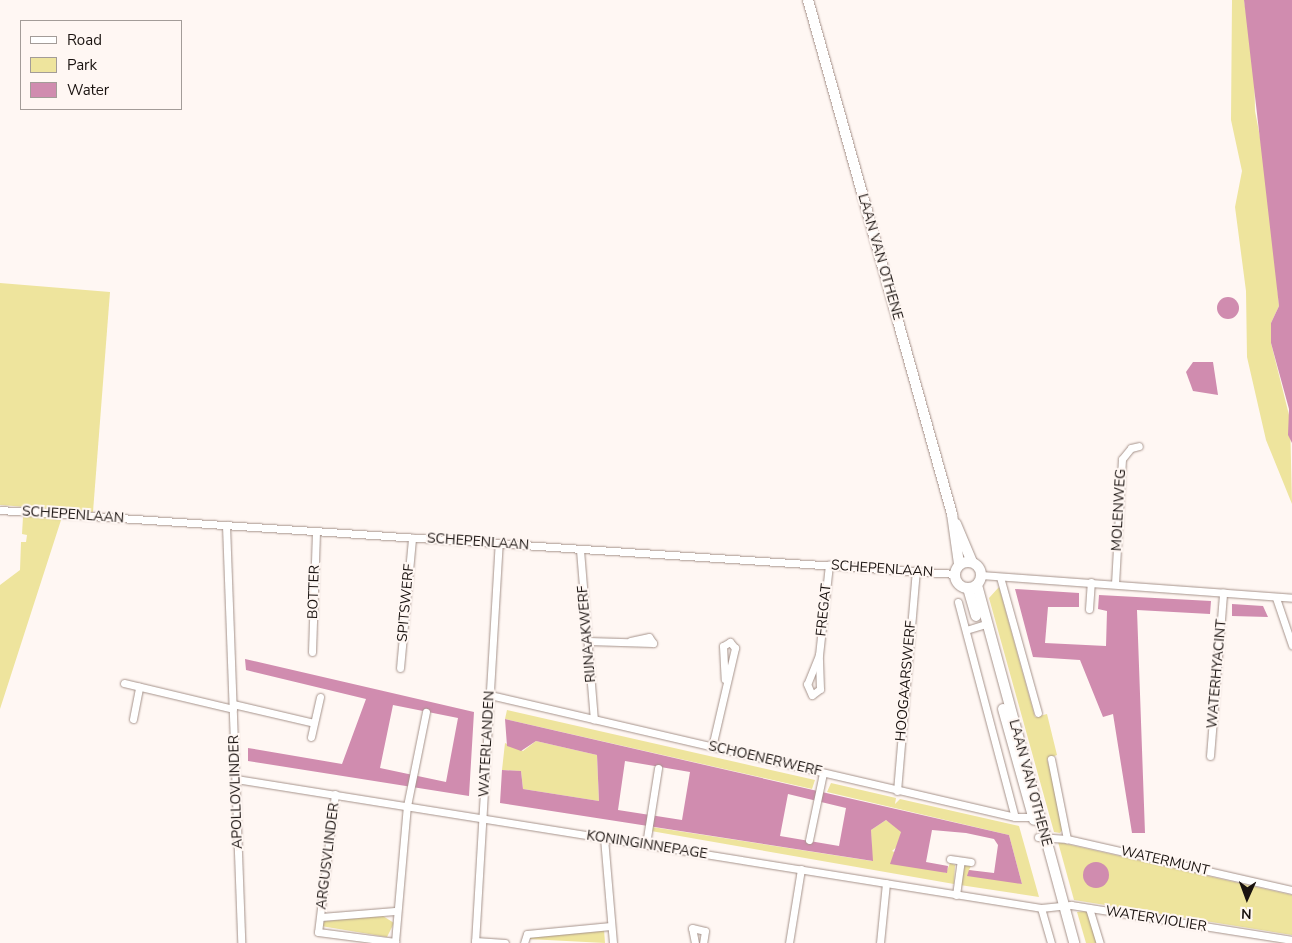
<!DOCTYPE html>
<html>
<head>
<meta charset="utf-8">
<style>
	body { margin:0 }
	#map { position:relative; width:1292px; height:943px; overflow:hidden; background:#fff7f3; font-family:"Nunito Sans",sans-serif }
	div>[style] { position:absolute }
	.green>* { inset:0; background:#eee49d }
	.water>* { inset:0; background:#d08caf }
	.round { border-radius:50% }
	.roads { filter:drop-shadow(0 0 1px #a6938b) drop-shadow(0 0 1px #a6938b) }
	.street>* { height:7px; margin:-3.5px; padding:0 3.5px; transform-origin:3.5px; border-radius:3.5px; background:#fff }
	.secondary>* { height:10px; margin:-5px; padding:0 5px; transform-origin:5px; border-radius:5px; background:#fff }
	.secondary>.ring { margin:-5px; padding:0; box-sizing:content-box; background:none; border:10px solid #fff; border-radius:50% }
	span { translate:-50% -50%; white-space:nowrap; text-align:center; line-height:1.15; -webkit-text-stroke:4px #fff7f3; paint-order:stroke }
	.street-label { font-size:14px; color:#1a1310 }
	.legend { position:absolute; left:20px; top:20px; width:162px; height:90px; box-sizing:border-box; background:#fff7f3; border:1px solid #a39c98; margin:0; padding:6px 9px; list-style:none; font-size:15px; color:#1a1310 }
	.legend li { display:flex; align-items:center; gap:10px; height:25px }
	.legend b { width:25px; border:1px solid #a39c98 }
	.north { position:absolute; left:1222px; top:873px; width:50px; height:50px; -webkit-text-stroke:4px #fff7f3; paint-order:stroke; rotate:182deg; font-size:14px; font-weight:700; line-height:20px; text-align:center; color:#1a1310 }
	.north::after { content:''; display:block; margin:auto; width:18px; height:22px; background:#1a1310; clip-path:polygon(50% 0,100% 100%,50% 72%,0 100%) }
</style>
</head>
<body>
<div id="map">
	<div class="green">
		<div style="clip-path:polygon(1232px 0,1244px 0,1254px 62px,1255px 111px,1268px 179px,1279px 306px,1271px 323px,1271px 343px,1290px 419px,1292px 504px,1266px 440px,1247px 357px,1246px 291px,1235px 207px,1242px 171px,1231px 120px)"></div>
		<div style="clip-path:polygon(0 283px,110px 292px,93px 512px,0 505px)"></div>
		<div style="clip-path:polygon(28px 515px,62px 517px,0 709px,0 585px,20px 570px,21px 542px,26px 542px,27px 535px,22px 534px,23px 517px)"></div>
		<div style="clip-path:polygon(999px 587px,1035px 717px,1047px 714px,1057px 755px,1047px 759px,1065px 826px,1060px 833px,1054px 832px,989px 598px)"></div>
		<div style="clip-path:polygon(507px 710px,815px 780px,812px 789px,505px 719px)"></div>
		<div style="clip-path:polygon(536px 741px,597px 755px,599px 801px,523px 789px,521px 771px,502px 770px,505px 743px,523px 751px)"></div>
		<div style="clip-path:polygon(831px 783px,896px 798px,895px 804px,900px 799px,1019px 826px,1039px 897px,960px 885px,964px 866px,971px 866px,969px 870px,1022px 884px,1009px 835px,827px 792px)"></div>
		<div style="clip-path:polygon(886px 820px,901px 831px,900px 844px,892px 851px,946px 873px,950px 863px,955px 865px,954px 884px,651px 831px,652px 827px,872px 861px,871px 830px)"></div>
		<div style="clip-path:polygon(1058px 842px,1292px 895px,1292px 935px,1074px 900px)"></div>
		<div style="clip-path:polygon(1088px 911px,1098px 943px,1086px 943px,1077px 912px)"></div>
		<div style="clip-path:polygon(383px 916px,394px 923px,387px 937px,321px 926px,325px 921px)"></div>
		<div style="clip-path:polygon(604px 930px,605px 943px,528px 939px,530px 936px)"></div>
	</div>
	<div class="water">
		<div style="clip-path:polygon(1244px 0,1292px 0,1292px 443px,1288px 435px,1289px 409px,1271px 343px,1271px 323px,1279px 306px)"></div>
		<div class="round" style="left:1217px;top:297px;width:22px;height:22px"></div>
		<div style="clip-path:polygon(1193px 362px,1213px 362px,1218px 395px,1193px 391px,1186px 372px)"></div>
		<div style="clip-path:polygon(1015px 589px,1079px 593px,1079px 607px,1048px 607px,1045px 643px,1106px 646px,1107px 611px,1098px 609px,1099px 595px,1211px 601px,1210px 614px,1137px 610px,1145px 833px,1132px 833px,1113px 714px,1103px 717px,1080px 660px,1033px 657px)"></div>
		<div style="clip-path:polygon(1232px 604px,1263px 606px,1268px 617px,1232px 616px)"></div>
		<div style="clip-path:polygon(evenodd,245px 659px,474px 712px,469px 796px,248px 761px,248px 748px,342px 764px,366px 699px,246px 670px,245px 659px,393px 705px,458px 718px,446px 782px,380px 768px,393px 705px)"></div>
		<div style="clip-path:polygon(evenodd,505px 719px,1009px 835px,1022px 884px,967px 876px,969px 870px,994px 873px,998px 845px,994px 839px,966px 833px,932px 830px,926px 862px,948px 866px,947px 873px,890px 864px,901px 832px,886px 820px,871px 830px,873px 861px,500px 803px,502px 770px,521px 771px,523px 789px,599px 801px,597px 755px,536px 741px,521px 751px,507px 746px,505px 719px,625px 761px,690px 772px,682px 820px,618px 810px,625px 761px,505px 719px,788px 794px,846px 808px,839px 846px,780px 836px,788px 794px)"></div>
		<div class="round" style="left:1083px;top:862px;width:26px;height:26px"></div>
	</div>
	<div class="roads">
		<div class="street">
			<div style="left:0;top:510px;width:957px;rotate:3.83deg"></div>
			<div style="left:226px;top:525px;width:418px;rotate:87.9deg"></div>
			<div style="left:580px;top:550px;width:170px;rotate:85.3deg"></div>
			<div style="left:981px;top:575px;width:312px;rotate:4.2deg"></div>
			<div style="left:1000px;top:577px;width:141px;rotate:74.4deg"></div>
			<div style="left:1115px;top:584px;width:125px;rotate:-86.8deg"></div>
			<div style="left:1122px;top:459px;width:14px;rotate:-51deg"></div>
			<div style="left:1131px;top:448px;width:8px;rotate:-14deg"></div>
			<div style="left:1276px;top:598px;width:50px;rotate:71.2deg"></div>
			<div style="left:958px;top:602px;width:222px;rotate:75.2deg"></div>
			<div style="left:1089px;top:609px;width:27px;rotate:-86deg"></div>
			<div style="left:966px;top:630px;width:21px;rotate:-17deg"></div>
			<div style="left:588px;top:641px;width:65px;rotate:1.8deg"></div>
			<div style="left:653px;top:643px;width:7px;rotate:-124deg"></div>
			<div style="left:649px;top:637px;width:19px;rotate:168deg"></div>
			<div style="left:312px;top:652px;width:120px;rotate:-88.1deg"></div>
			<div style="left:819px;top:655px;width:31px;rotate:112deg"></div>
			<div style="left:807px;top:684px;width:12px;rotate:66deg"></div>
			<div style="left:812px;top:695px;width:10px;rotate:-37deg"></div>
			<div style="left:820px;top:689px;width:34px;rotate:-92deg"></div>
			<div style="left:819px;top:655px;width:91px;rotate:-83.7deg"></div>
			<div style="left:400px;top:668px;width:131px;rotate:-84.7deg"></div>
			<div style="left:124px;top:683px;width:112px;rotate:13.4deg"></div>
			<div style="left:490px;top:695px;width:539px;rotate:13.08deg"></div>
			<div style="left:1015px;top:817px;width:21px"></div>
			<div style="left:233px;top:704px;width:83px;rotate:13.2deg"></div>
			<div style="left:133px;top:719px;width:33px;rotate:-79deg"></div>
			<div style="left:311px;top:737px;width:41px;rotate:-77.3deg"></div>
			<div style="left:712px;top:747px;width:102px;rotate:-76.9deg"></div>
			<div style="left:735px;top:648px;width:8px;rotate:-130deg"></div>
			<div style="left:730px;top:642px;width:8px;rotate:150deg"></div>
			<div style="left:723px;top:646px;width:33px;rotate:87deg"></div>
			<div style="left:1210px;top:756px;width:164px;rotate:-85.4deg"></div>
			<div style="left:1051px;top:759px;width:82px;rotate:78.7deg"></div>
			<div style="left:236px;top:779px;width:815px;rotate:9.1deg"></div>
			<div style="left:1041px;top:908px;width:30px;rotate:-6deg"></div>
			<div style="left:1071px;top:905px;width:224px;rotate:9deg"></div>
			<div style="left:897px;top:791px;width:221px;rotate:-85.1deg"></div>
			<div style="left:335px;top:794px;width:139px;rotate:97deg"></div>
			<div style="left:318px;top:932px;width:78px;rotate:7.4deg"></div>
			<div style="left:395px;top:942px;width:137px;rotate:-85deg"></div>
			<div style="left:407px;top:806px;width:96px;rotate:-78.6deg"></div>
			<div style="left:1038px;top:837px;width:29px;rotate:4deg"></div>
			<div style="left:1067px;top:839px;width:231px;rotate:12.8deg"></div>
			<div style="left:604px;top:838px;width:105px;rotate:85.1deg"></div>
			<div style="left:809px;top:840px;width:68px;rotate:-78.2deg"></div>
			<div style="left:646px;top:844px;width:77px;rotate:-81deg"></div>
			<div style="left:950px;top:859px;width:21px;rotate:8deg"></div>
			<div style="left:956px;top:895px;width:34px;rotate:-82deg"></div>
			<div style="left:1041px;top:908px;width:36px;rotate:74deg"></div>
			<div style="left:1089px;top:908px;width:37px;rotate:73deg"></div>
			<div style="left:321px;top:917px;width:74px;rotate:-4.6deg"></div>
			<div style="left:475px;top:941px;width:30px;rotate:4deg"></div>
			<div style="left:475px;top:943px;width:400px;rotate:-86.6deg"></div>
			<div style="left:524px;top:943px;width:9px;rotate:-72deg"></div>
			<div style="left:527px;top:934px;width:84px;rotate:-5.4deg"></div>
			<div style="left:695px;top:943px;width:15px;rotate:-101deg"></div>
			<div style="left:692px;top:928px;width:13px;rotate:13deg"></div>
			<div style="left:705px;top:931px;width:12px;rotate:99deg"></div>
			<div style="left:789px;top:943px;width:75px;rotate:-80.8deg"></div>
			<div style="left:880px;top:943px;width:60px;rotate:-84.3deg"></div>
		</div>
		<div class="secondary">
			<div style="left:808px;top:0;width:534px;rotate:74.35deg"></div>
			<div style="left:952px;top:514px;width:50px;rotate:82deg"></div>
			<div style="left:956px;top:524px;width:41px;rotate:67.2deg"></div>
			<div class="ring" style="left:955px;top:562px;width:16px;height:16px"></div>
			<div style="left:977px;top:585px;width:371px;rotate:74.8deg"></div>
			<div style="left:968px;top:588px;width:29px;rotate:74deg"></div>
			<div style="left:1003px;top:709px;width:115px;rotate:74.4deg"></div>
		</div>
	</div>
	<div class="street-label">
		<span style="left:880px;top:257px;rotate:74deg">LAAN VAN OTHENE</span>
		<span style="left:1119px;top:510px;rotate:-87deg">MOLENWEG</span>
		<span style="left:73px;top:515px;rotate:4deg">SCHEPENLAAN</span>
		<span style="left:478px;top:542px;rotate:4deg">SCHEPENLAAN</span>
		<span style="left:882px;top:569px;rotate:4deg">SCHEPENLAAN</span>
		<span style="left:314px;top:592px;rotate:-88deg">BOTTER</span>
		<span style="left:406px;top:603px;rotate:-85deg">SPITSWERF</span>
		<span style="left:824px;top:610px;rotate:-84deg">FREGAT</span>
		<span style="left:587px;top:634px;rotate:-95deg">RIJNAAKWERF</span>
		<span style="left:1217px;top:674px;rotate:-85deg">WATERHYACINT</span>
		<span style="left:906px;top:681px;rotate:-85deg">HOOGAARSWERF</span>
		<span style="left:487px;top:744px;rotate:-87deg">WATERLANDEN</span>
		<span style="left:765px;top:759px;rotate:13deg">SCHOENERWERF</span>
		<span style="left:1030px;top:783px;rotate:75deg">LAAN VAN OTHENE</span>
		<span style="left:236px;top:792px;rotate:-92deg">APOLLOVLINDER</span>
		<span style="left:647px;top:845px;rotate:9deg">KONINGINNEPAGE</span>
		<span style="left:328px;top:856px;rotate:-83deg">ARGUSVLINDER</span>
		<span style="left:1165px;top:861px;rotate:13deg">WATERMUNT</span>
		<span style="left:1156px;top:919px;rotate:9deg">WATERVIOLIER</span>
	</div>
	<ul class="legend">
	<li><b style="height:6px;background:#fff"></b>Road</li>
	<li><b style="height:14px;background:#eee49d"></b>Park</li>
	<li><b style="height:14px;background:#d08caf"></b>Water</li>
	</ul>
	<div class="north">N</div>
</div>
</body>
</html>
